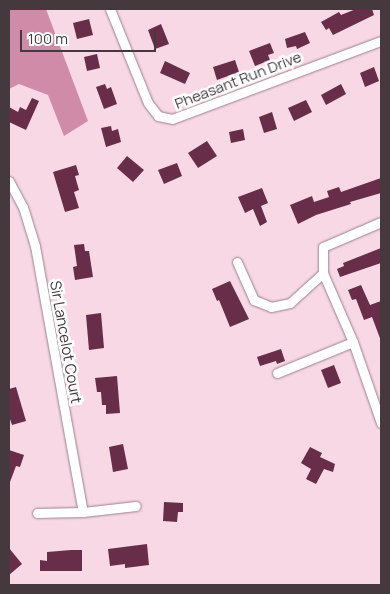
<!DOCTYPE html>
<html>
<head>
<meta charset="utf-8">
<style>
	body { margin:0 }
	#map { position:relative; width:390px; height:594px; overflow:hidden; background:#f7d8e4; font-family:Manrope,sans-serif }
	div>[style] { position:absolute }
	.forest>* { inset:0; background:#cf8ba7 }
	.building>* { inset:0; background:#682e49 }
	.roads { filter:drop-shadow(0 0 1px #9d818c) drop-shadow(0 0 1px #9d818c) }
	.minor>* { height:9px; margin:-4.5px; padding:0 4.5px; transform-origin:4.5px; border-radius:4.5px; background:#fff }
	span { translate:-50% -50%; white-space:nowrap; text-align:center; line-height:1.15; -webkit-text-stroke:5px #fff; paint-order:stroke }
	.street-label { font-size:15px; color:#45393d }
	.frame { position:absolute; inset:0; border:10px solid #45393d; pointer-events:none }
	.scale { position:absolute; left:20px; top:30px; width:136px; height:22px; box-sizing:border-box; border:2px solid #45393d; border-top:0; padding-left:6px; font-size:15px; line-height:18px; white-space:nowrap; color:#45393d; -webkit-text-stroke:4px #fff; paint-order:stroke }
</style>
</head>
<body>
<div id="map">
	<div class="forest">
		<div style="clip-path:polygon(9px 9px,46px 9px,88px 121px,64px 136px,48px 95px,19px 84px,9px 89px)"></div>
	</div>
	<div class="building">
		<div style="clip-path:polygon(356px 9px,372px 9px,374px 15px,333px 35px,329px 28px,326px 30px,321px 22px,339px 12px,341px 15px)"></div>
		<div style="clip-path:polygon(89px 19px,93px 35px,77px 39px,73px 23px)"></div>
		<div style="clip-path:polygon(161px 24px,169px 44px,155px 49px,148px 30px)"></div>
		<div style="clip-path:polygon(305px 32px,310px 43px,297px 49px,296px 46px,287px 48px,285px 39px)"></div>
		<div style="clip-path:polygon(270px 43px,274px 53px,268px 55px,270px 60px,255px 66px,249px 51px)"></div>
		<div style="clip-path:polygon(97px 54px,100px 68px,87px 71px,84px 57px)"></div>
		<div style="clip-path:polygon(235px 60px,239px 72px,217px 80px,213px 67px)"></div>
		<div style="clip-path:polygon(165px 61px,190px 73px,185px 84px,160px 73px)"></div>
		<div style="clip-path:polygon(374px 67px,379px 81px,365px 87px,360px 73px)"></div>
		<div style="clip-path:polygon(105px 84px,107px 89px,111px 87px,117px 104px,104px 109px,96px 87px)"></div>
		<div style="clip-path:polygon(341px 84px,346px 94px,326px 105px,321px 95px)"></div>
		<div style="clip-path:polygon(32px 98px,39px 101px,26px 130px,9px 122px,9px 107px,18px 112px,20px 107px,26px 110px)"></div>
		<div style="clip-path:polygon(306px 100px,312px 112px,294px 121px,288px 108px)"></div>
		<div style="clip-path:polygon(272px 112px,277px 129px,264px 133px,259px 117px)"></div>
		<div style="clip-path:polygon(111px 126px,112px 131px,118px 129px,121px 142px,106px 147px,101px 128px)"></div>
		<div style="clip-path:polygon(243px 129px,245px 140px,231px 143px,229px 132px)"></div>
		<div style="clip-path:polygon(207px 141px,217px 156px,198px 168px,188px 153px)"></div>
		<div style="clip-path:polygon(127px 156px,144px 170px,133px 182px,117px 168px)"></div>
		<div style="clip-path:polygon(177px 163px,182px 176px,164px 184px,158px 170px)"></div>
		<div style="clip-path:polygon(76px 165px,79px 175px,75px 176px,79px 190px,74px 192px,79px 208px,65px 212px,53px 172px)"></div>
		<div style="clip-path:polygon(381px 178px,381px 193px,350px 202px,351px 204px,316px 215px,298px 224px,290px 205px,312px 196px,314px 202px,329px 197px,327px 191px,339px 187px,341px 192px)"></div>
		<div style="clip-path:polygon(262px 188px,268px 203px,261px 206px,267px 222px,260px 226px,253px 209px,245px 213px,238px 197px)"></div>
		<div style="clip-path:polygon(84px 244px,85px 251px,89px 251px,93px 277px,75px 280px,73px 267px,77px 266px,74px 245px)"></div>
		<div style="clip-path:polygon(381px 248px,381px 263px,340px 277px,337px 269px,344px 266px,343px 263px)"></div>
		<div style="clip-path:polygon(230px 281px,249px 319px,230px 327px,219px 300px,217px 301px,212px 289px)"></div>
		<div style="clip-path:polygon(361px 285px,370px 305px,381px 301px,381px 341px,372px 317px,364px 320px,356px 299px,352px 300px,348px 290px)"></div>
		<div style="clip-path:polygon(101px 313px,104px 348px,89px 350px,86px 315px)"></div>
		<div style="clip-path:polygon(281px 349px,285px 361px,277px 364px,276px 361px,260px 366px,257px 357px)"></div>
		<div style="clip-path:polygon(334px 365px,341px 383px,328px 388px,321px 370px)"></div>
		<div style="clip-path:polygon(117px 376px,120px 413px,106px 414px,106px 405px,102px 405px,101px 392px,97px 392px,95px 378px)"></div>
		<div style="clip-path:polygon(16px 387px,26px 421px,12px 425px,9px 416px,9px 389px)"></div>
		<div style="clip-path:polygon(123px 444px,128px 469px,113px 472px,109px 447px)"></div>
		<div style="clip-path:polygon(310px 447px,322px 453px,320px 457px,335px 464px,333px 472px,324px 469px,316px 484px,306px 479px,311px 469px,301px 463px)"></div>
		<div style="clip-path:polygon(9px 450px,24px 455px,20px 467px,16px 466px,10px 482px)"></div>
		<div style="clip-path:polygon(164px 502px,183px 503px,183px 512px,178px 512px,177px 522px,163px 521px)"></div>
		<div style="clip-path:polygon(147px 544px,149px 565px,125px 568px,125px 564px,110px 566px,108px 549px)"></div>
		<div style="clip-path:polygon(9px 548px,22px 564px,9px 575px)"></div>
		<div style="clip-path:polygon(71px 550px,82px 550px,82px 571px,40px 571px,40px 560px,47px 561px,47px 552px)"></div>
	</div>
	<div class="roads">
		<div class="minor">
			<div style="left:110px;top:9px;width:101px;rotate:68deg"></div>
			<div style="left:148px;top:103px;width:16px;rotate:52deg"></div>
			<div style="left:158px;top:116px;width:14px;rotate:12deg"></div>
			<div style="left:172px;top:119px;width:223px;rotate:-20.5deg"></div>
			<div style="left:9px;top:181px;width:30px;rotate:62deg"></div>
			<div style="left:23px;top:207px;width:41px;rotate:72.9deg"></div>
			<div style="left:35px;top:246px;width:270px;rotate:79.8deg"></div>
			<div style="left:381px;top:222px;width:63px;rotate:156.7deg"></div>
			<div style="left:323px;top:247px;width:26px;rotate:90deg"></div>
			<div style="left:323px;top:273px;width:75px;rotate:66.5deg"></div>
			<div style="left:353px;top:342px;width:86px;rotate:70.9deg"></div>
			<div style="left:237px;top:262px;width:42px;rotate:65.9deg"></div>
			<div style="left:254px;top:300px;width:18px;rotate:22deg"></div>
			<div style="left:271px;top:307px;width:19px;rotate:-12deg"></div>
			<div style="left:290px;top:303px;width:45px;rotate:-42.3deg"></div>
			<div style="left:277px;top:373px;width:82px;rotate:-22.2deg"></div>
			<div style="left:37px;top:513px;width:46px;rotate:-1.2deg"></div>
			<div style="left:83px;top:512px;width:53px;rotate:-6.5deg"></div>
		</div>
	</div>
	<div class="street-label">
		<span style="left:238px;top:80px;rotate:-21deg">Pheasant Run Drive</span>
		<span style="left:66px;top:342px;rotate:80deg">Sir Lancelot Court</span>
	</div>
	<div class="frame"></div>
	<div class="scale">100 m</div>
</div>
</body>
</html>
